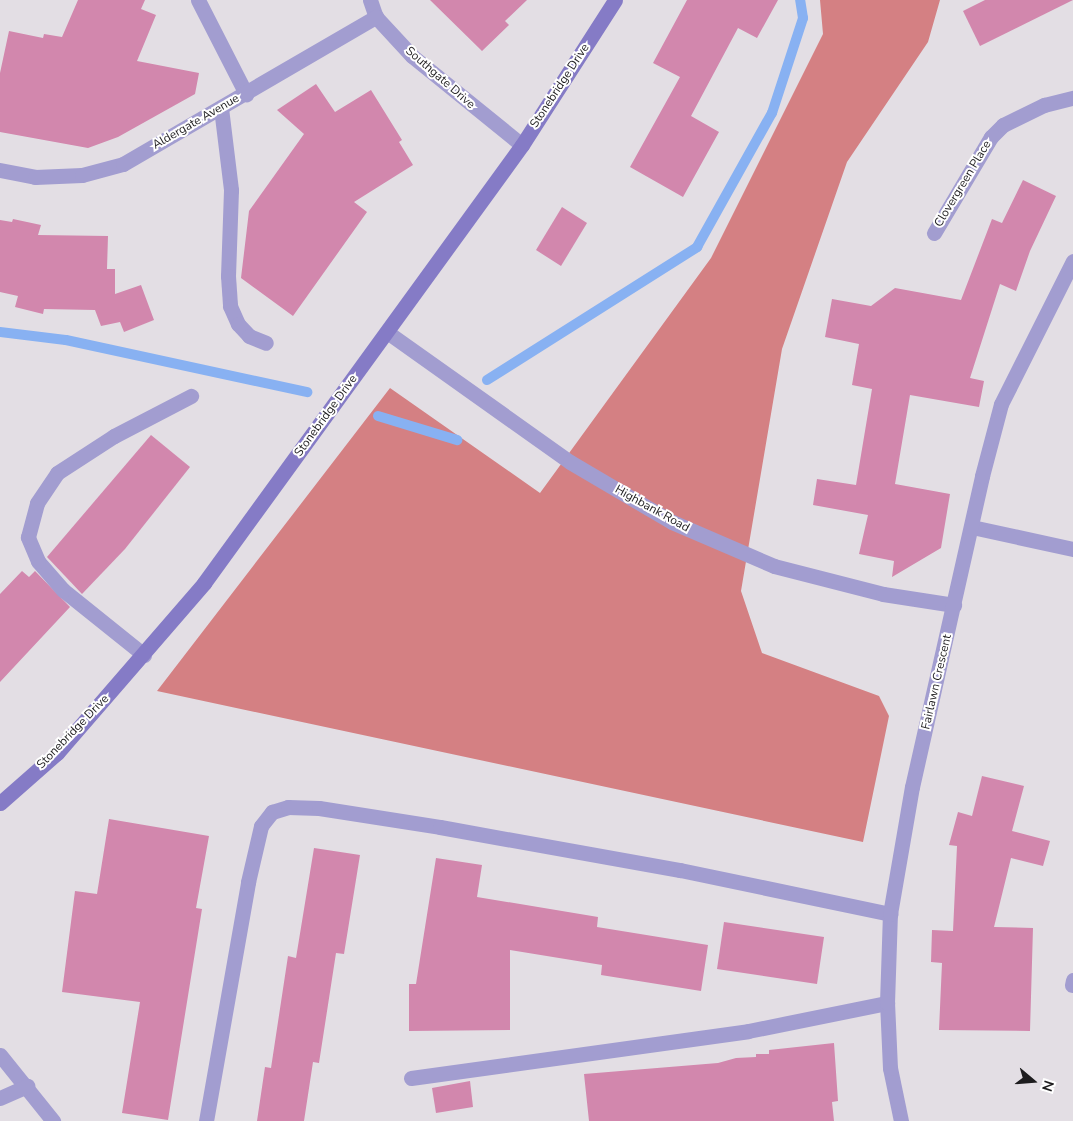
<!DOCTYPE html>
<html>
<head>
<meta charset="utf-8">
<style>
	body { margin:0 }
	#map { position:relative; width:1073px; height:1121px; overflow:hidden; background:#e3dee4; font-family:"Nunito Sans",sans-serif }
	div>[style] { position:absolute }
	.forest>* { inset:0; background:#d48083 }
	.stream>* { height:10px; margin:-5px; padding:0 5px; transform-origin:5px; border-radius:5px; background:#88b1f2 }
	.building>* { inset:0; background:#d287ad }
	.lane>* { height:15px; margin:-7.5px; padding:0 7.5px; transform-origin:7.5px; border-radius:7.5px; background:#a29dd0 }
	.street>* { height:15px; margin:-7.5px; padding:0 7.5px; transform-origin:7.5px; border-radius:7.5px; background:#a29dd0 }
	.secondary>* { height:15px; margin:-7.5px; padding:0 7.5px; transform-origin:7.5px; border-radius:7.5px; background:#857bc6 }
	span { translate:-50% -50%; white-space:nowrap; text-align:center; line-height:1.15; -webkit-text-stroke:4px #fff; paint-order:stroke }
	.street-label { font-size:12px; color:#1e1d1f }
	.north { position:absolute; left:1008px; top:1056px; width:50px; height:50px; -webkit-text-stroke:4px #fff; paint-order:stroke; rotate:108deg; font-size:14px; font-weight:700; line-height:20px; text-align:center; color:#1e1d1f }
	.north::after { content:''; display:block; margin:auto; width:18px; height:22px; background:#1e1d1f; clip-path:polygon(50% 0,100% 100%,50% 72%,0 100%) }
</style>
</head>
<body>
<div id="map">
	<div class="forest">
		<div style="clip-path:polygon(820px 0,940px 0,928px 42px,847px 162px,782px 349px,741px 591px,762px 653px,879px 696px,889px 716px,863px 842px,157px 691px,390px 388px,540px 493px,711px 258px,823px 34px)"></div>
	</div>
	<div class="stream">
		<div style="left:0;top:332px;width:66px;rotate:6.9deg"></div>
		<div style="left:66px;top:340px;width:247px;rotate:12.2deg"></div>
		<div style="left:487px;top:380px;width:249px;rotate:-32.3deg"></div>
		<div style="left:697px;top:247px;width:154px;rotate:-60.8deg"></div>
		<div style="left:772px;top:113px;width:100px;rotate:-71.9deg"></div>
		<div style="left:803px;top:18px;width:18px;rotate:-99deg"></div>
		<div style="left:378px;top:416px;width:83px;rotate:16.9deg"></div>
	</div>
	<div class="building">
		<div style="clip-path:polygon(78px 0,145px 0,141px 9px,156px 15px,137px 61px,199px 73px,195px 94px,118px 137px,88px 148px,0 132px,0 73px,9px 31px,43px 38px,44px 34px,62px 37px)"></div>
		<div style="clip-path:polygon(430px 0,527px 0,505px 21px,509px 25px,482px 51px)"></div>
		<div style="clip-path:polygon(687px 0,778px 0,757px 38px,738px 28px,691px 116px,719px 132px,683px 197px,630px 167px,680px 77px,653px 63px)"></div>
		<div style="clip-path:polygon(985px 0,1073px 0,980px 46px,963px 11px)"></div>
		<div style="clip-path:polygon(316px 84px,335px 112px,371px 90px,402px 140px,399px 142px,413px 165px,354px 202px,367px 212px,293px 316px,241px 278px,249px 211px,304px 134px,277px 110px)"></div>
		<div style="clip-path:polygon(1023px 180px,1056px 196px,1030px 251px,1016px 291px,1000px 284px,970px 378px,984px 381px,979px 407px,910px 395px,895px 484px,950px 494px,941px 548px,892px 577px,894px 561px,859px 554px,868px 515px,813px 505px,817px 479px,856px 485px,872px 389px,852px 385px,859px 344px,825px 337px,832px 299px,871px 306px,895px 288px,961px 300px,992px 219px,1002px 223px)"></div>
		<div style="clip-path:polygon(562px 207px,587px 223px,561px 266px,536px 250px)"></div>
		<div style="clip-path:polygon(13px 219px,41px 225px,38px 235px,108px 236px,107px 269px,115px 269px,115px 294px,141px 285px,154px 320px,124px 332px,120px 322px,101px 326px,95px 310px,44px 309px,43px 314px,15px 307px,18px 296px,0 292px,0 220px,12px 222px)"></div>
		<div style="clip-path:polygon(151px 435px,190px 467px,125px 549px,82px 594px,47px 557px)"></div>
		<div style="clip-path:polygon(22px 571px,29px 577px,35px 571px,70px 607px,0 682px,0 594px)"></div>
		<div style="clip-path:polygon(982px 776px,1024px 786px,1012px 831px,1050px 841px,1043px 866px,1011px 858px,994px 927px,1033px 928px,1030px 1031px,939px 1030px,942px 963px,931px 962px,932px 930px,953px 931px,957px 846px,949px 845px,958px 812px,972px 816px)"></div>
		<div style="clip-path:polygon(109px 819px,209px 836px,196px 908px,202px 909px,168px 1120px,122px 1113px,140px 1002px,62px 992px,75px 891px,97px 894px)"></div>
		<div style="clip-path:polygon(314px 848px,360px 855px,344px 954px,336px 953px,319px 1063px,313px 1062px,304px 1121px,257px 1121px,265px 1067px,271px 1068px,288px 956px,296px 958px)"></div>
		<div style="clip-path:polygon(436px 858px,482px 865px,477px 897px,598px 917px,597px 927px,708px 945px,701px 991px,601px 975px,602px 965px,510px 950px,510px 1030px,409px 1031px,409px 984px,416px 984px)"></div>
		<div style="clip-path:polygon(724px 922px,824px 937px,817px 984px,717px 969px)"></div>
		<div style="clip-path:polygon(834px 1043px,838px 1101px,832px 1102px,834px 1121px,589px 1121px,584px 1074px,718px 1063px,736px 1058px,756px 1057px,756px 1054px,769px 1054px,769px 1050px)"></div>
		<div style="clip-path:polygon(470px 1081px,473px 1107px,436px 1113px,432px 1088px)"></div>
	</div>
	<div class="lane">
		<div style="left:221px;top:108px;width:83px;rotate:83deg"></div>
		<div style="left:231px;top:190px;width:86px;rotate:92deg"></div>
		<div style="left:228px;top:276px;width:30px;rotate:86deg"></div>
		<div style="left:230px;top:306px;width:20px;rotate:66deg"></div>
		<div style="left:238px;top:324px;width:16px;rotate:47deg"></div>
		<div style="left:249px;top:336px;width:18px;rotate:22deg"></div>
		<div style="left:144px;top:655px;width:104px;rotate:-141.3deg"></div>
		<div style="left:63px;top:590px;width:38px;rotate:-131deg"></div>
		<div style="left:38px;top:561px;width:26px;rotate:-113deg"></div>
		<div style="left:28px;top:537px;width:35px;rotate:-75deg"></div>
		<div style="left:37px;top:503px;width:36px;rotate:-56deg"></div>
		<div style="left:57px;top:473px;width:68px;rotate:-33deg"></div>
		<div style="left:114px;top:436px;width:87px;rotate:-27.5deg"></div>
		<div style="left:0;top:1055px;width:85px;rotate:51.2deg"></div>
		<div style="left:0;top:1098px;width:30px;rotate:-24deg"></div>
	</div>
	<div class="street">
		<div style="left:198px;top:0;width:106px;rotate:62.9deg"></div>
		<div style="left:370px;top:0;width:18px;rotate:71deg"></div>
		<div style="left:376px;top:17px;width:53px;rotate:47.3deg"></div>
		<div style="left:412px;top:56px;width:141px;rotate:39deg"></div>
		<div style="left:0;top:170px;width:36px;rotate:11deg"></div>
		<div style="left:35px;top:177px;width:47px;rotate:-2.4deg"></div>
		<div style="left:82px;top:175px;width:42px;rotate:-15deg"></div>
		<div style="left:123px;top:164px;width:293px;rotate:-30.2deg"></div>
		<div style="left:934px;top:233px;width:112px;rotate:-59.3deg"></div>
		<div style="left:991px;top:137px;width:17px;rotate:-45deg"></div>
		<div style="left:1003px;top:125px;width:46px;rotate:-26deg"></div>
		<div style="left:1044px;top:105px;width:30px;rotate:-14deg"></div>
		<div style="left:387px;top:332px;width:224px;rotate:35.4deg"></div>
		<div style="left:570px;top:462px;width:118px;rotate:30.5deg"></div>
		<div style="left:672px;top:522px;width:111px;rotate:23.3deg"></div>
		<div style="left:774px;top:566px;width:113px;rotate:14.4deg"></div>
		<div style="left:883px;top:594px;width:72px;rotate:8.8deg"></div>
		<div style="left:972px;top:527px;width:103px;rotate:12.3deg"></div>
		<div style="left:1072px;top:985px;width:5px;rotate:-79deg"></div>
		<div style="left:411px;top:1078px;width:340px;rotate:-7.9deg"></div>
		<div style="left:748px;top:1031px;width:142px;rotate:-11.4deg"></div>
		<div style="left:206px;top:1121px;width:243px;rotate:-80deg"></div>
		<div style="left:248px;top:882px;width:57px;rotate:-76.9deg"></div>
		<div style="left:261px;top:826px;width:18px;rotate:-52deg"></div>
		<div style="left:272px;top:812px;width:17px;rotate:-17deg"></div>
		<div style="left:288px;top:807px;width:31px;rotate:2deg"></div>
		<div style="left:319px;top:808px;width:122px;rotate:8.9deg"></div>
		<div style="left:440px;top:827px;width:244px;rotate:10.2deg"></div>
		<div style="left:680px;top:870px;width:215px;rotate:11.8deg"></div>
		<div style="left:901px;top:1121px;width:54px;rotate:-101.7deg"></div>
		<div style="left:890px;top:1068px;width:65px;rotate:-92.6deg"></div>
		<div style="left:887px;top:1003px;width:89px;rotate:-88.1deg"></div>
		<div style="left:890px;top:914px;width:129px;rotate:-80.2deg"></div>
		<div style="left:912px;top:787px;width:319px;rotate:-77.3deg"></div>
		<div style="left:982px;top:476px;width:74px;rotate:-75.2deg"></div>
		<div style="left:1001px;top:404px;width:160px;rotate:-63.3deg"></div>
	</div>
	<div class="secondary">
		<div style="left:0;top:803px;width:76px;rotate:-41.3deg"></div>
		<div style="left:57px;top:753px;width:225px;rotate:-49.1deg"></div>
		<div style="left:204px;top:583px;width:541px;rotate:-54.02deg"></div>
		<div style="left:522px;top:145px;width:172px;rotate:-57.3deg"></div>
	</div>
	<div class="street-label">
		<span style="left:440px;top:78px;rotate:41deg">Southgate Drive</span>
		<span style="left:560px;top:86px;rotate:-57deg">Stonebridge Drive</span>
		<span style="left:196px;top:122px;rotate:-30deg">Aldergate Avenue</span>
		<span style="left:963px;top:184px;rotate:-59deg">Clovergreen Place</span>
		<span style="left:326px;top:416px;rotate:-54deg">Stonebridge Drive</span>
		<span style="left:652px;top:509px;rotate:29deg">Highbank Road</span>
		<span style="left:937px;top:682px;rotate:-77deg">Fairlawn Crescent</span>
		<span style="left:73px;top:732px;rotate:-46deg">Stonebridge Drive</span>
	</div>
	<div class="north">N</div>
</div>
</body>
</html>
